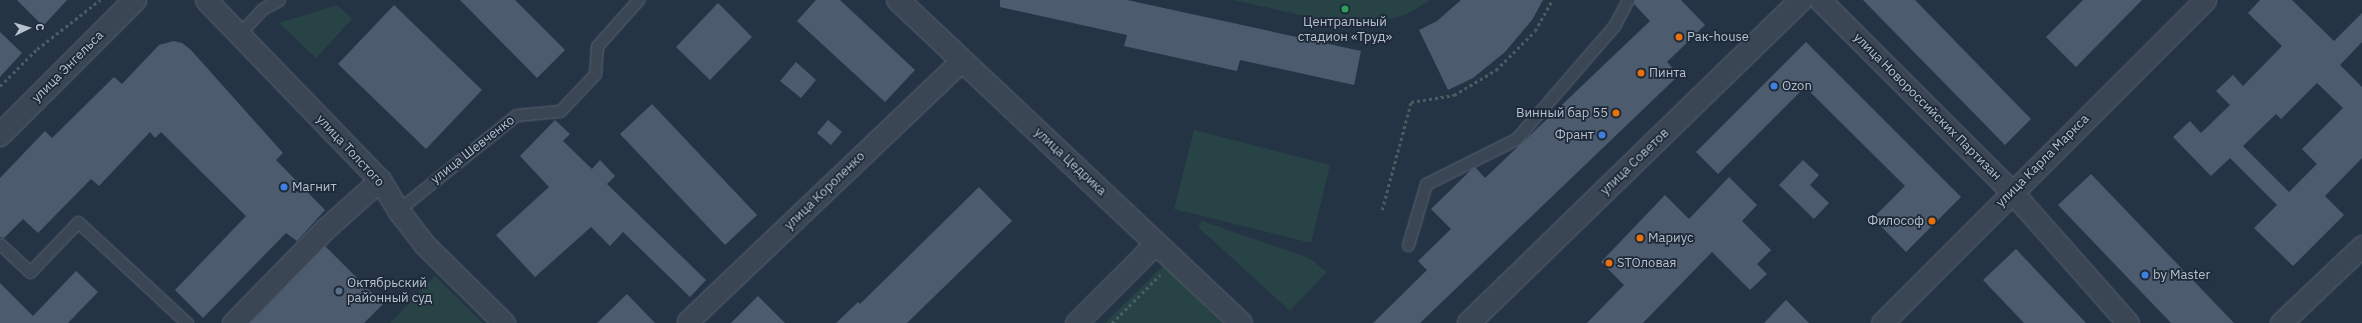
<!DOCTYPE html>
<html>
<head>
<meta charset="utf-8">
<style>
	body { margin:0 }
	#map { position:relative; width:2362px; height:323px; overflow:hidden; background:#253445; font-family:"IBM Plex Sans",sans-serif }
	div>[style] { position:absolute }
	.green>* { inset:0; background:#274345 }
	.building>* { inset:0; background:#4c5b6e }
	.path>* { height:2.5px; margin-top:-1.25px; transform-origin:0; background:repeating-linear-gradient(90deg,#466061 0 3px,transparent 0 6px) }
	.roads { filter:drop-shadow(0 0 1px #586371) drop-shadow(0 0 1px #586371) }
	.service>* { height:11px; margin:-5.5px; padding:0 5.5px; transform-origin:5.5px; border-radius:5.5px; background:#3a4654 }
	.minor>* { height:21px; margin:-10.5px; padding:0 10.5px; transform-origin:10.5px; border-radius:10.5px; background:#3a4654 }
	.tertiary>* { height:22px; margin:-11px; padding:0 11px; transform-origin:11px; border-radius:11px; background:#3a4654 }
	.dots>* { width:11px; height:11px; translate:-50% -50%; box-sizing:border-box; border:2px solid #1e2a39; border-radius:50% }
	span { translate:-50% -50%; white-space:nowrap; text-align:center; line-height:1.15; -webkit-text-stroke:3.5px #1e2a39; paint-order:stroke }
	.poi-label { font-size:13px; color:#b7c1cd }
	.left { translate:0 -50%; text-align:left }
	.right { translate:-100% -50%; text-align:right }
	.street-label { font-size:13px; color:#b7c1cd }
	.north { position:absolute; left:8px; top:8px; width:40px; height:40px; -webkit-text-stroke:3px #1e2a39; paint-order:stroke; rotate:85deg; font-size:11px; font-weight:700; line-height:16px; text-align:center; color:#b7c1cd }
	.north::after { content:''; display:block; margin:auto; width:14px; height:18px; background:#b7c1cd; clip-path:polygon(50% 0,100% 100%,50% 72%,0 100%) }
</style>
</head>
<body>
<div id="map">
	<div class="green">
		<div style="clip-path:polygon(1233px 0,1431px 0,1405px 15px,1380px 22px,1354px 24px,1328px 21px)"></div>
		<div style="clip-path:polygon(337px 5px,352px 19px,316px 58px,279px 23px)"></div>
		<div style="clip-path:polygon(1194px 130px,1330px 165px,1311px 243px,1174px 209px)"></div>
		<div style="clip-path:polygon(1202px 221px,1309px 258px,1327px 272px,1290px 311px,1198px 227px)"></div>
		<div style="clip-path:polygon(1164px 265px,1221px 323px,1105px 323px)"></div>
		<div style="clip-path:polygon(435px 276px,483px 323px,390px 323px)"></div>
	</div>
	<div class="building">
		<div style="clip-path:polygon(17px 0,67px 0,43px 26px)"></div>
		<div style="clip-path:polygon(460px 0,515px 0,565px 50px,537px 78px)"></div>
		<div style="clip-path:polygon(816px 0,840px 0,915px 70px,885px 102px,797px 21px)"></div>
		<div style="clip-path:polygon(1000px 0,1127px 0,1361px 51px,1354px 85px,1240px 60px,1237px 71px,1124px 46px,1127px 35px,1000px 7px)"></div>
		<div style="clip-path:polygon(1461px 0,1543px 0,1532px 20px,1505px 52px,1473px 78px,1448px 90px,1419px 30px,1437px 21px)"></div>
		<div style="clip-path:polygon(1635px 0,1681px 0,1705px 25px,1667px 62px,1679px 75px,1420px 323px,1373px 323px,1427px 270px,1418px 261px,1451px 229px,1431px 209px,1472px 169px,1475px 167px,1485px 178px,1650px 21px,1634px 4px)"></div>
		<div style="clip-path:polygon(1863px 0,1915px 0,2031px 119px,2005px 145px)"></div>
		<div style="clip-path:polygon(2083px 0,2142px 0,2076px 67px,2046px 37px)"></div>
		<div style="clip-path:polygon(evenodd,2260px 0,2292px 0,2334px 41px,2362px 13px,2362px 42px,2340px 65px,2362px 87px,2362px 158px,2325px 196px,2344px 215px,2293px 266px,2254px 228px,2277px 205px,2230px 158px,2211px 176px,2173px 137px,2190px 121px,2201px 133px,2230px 105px,2216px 91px,2233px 75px,2243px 86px,2282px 46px,2248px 13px,2260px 0,2317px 83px,2343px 108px,2302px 149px,2317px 164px,2289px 192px,2243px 146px,2276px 114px,2281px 119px,2317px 83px)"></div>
		<div style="clip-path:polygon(718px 3px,752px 37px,710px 80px,676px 47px)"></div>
		<div style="clip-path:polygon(394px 5px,482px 90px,426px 149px,338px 64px)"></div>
		<div style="clip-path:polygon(0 32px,22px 53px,0 77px)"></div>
		<div style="clip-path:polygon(174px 41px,182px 43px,191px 50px,283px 153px,276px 160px,325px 210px,297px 241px,286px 233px,203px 318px,175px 290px,246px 216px,161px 132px,155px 138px,150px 132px,99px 186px,91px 179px,38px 233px,23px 219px,4px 238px,0 237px,0 178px,45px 131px,52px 138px,114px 77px,122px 84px,159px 45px)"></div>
		<div style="clip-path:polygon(1806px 42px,1961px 197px,1906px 252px,1873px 218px,1905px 186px,1805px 87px,1718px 174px,1696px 152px)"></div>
		<div style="clip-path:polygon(796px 62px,816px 80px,801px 98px,780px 81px)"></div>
		<div style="clip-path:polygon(652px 104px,757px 215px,725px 245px,620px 134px)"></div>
		<div style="clip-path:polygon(555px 120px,570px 134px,563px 141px,592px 169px,600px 160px,615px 176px,607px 184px,706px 280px,690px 297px,623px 232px,610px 246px,591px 227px,535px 277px,496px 235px,549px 187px,520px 156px)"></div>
		<div style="clip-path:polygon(828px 120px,842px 132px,831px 145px,817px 133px)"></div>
		<div style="clip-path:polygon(1803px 160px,1819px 175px,1810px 185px,1829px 203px,1814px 219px,1779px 185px)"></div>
		<div style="clip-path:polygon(2091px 174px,2234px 323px,2171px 323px,2058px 205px)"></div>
		<div style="clip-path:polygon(1729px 177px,1757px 205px,1742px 221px,1771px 250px,1757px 264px,1767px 274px,1750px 290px,1712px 252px,1643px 323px,1587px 323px,1624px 285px,1601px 262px,1665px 195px,1689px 219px)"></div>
		<div style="clip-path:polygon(979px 187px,1012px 221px,907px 323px,836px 323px,858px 302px,860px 304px)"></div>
		<div style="clip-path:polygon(325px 246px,383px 304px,364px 323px,250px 323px)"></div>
		<div style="clip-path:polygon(2016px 249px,2086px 323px,2024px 323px,1983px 280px)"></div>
		<div style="clip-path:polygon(76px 271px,98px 292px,68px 323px,0 323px,0 283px,33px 316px)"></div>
		<div style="clip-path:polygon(627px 294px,655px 323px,597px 323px)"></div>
		<div style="clip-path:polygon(758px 296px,785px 323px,731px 323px)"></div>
		<div style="clip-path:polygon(1786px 300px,1809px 323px,1764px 323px)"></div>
	</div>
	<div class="path">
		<div style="left:0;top:86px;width:52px;rotate:-45deg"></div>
		<div style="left:37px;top:49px;width:80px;rotate:-37.9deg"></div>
		<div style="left:1382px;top:210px;width:112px;rotate:-75deg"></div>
		<div style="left:1411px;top:102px;width:44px;rotate:-9.2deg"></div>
		<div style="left:1454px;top:95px;width:49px;rotate:-30.8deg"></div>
		<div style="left:1496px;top:70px;width:55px;rotate:-45deg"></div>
		<div style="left:1535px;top:31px;width:35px;rotate:-61deg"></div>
		<div style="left:1112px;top:323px;width:68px;rotate:-45deg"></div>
	</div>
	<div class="roads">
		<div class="service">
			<div style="left:239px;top:34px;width:34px;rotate:-47deg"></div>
			<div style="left:262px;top:9px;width:19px;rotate:-28deg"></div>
			<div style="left:398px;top:210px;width:151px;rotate:-38.8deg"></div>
			<div style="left:516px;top:115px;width:44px;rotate:-5.2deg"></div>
			<div style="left:560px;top:111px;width:51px;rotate:-46.6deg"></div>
			<div style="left:595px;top:74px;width:28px;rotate:-86deg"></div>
			<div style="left:597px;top:46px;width:62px;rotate:-48.3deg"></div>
			<div style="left:0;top:244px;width:41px;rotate:43deg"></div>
			<div style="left:30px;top:272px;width:69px;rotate:-46.2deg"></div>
			<div style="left:78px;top:222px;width:149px;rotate:42.8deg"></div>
			<div style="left:1408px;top:245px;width:64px;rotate:-73.6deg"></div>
			<div style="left:1426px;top:184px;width:101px;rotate:-26.6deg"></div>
			<div style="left:1516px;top:139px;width:150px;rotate:-49.1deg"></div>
			<div style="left:1614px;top:26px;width:30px;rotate:-62deg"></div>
		</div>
		<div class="minor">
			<div style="left:206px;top:0;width:250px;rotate:46deg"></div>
			<div style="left:380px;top:180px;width:35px;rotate:59deg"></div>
			<div style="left:398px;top:210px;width:44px;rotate:52.4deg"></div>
			<div style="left:425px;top:245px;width:111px;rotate:44.6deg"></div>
			<div style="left:1820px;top:0;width:272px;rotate:45deg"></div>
			<div style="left:2012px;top:192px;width:175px;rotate:48.5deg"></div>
			<div style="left:688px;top:321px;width:378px;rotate:-43.6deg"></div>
			<div style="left:233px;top:323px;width:132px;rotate:-45.6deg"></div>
			<div style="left:325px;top:229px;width:74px;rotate:-41.7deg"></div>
			<div style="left:1076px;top:323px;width:113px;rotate:-45deg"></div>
			<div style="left:1882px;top:323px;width:457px;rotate:-45deg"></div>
			<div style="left:2281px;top:323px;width:112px;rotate:-43.5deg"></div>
		</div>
		<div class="tertiary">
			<div style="left:898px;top:0;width:471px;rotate:43.3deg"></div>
			<div style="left:0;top:135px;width:191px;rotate:-45deg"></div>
			<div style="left:1469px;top:323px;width:463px;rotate:-44.2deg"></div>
		</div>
	</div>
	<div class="dots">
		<div style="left:1345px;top:9px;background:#2e9e5b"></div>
		<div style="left:1679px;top:37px;background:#e8710a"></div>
		<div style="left:1641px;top:73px;background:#e8710a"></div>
		<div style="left:1774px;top:86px;background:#3f7fe0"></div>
		<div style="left:1616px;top:113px;background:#e8710a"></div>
		<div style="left:1602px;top:135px;background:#3f7fe0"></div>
		<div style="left:284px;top:187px;background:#3f7fe0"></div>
		<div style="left:1932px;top:221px;background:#e8710a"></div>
		<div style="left:1640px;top:238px;background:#e8710a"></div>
		<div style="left:1609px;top:263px;background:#e8710a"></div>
		<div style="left:2145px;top:275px;background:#3f7fe0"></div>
		<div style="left:339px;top:291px;background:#5c6f8a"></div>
	</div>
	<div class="poi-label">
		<span style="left:1345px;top:30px">Центральный<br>стадион «Труд»</span>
		<span class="left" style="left:1687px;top:37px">Рак-house</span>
		<span class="left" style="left:1649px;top:73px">Пинта</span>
		<span class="left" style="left:1782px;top:86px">Ozon</span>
		<span class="right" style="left:1608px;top:113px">Винный бар 55</span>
		<span class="right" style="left:1594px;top:135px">Франт</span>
		<span class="left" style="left:292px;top:187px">Магнит</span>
		<span class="right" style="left:1924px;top:221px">Философ</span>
		<span class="left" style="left:1648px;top:238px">Мариус</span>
		<span class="left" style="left:1617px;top:263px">STOловая</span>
		<span class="left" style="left:2153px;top:275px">by Master</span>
		<span class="left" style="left:347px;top:291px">Октябрьский<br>районный суд</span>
	</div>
	<div class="street-label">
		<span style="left:68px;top:67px;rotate:-45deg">улица Энгельса</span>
		<span style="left:1927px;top:107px;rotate:45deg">улица Новороссийских Партизан</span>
		<span style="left:473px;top:150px;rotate:-38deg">улица Шевченко</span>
		<span style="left:350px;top:151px;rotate:47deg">улица Толстого</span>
		<span style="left:2043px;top:161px;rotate:-45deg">улица Карла Маркса</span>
		<span style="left:1070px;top:162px;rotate:43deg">улица Цедрика</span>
		<span style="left:1635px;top:162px;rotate:-44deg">улица Советов</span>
		<span style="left:825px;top:191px;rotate:-44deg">улица Короленко</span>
	</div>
	<div class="north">С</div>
</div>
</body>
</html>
